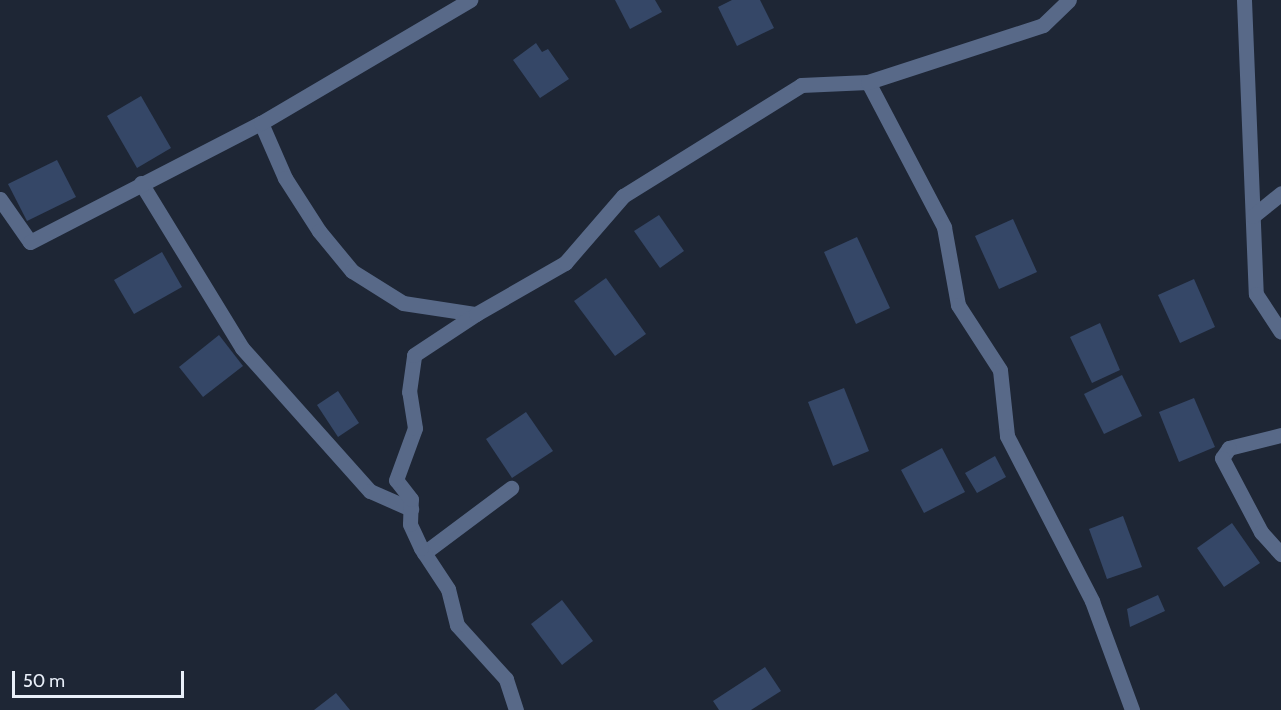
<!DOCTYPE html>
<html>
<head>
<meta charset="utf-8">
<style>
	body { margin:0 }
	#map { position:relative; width:1281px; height:710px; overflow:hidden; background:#1e2635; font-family:Cabin,sans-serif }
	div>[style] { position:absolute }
	.building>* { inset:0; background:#354767 }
	.minor>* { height:15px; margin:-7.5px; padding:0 7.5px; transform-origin:7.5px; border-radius:7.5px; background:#586988 }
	span { translate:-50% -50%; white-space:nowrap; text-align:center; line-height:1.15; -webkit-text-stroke:6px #1e2635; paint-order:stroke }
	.scale { position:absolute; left:12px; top:671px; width:172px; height:27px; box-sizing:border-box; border:3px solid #e9eff9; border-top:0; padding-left:8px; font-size:18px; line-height:21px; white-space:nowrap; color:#e9eff9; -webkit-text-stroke:4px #1e2635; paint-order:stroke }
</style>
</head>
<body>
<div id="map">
	<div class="building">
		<div style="clip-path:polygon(615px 0,655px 0,662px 12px,630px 29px)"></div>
		<div style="clip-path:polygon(732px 0,760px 0,774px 28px,737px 46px,718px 7px)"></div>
		<div style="clip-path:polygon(536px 43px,542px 52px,548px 49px,569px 79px,540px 98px,513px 60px)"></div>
		<div style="clip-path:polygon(141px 96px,171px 148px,137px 168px,107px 116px)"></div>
		<div style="clip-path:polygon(57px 160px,76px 197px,27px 221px,8px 184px)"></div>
		<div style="clip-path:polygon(659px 215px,684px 251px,660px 268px,634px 231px)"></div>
		<div style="clip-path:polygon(1013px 219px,1037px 272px,999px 289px,975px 236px)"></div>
		<div style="clip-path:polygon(857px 237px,890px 308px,856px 324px,824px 252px)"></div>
		<div style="clip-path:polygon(162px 252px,182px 287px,134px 314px,114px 280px)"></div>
		<div style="clip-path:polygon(606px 278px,646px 334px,615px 356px,574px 301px)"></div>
		<div style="clip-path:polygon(1194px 279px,1215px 327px,1180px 343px,1158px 295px)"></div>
		<div style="clip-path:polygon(1100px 323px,1120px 370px,1092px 383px,1070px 337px)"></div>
		<div style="clip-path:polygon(219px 335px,243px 366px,203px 397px,179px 367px)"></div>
		<div style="clip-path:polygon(1122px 375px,1142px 416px,1104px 434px,1084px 394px)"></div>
		<div style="clip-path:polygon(844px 388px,869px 451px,833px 466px,808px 402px)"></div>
		<div style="clip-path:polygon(338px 391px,359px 423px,338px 437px,317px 405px)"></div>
		<div style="clip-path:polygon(1194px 398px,1215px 447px,1179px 462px,1159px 412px)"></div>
		<div style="clip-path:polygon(526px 412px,553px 451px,512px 478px,486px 439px)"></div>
		<div style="clip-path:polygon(942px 448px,965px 492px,924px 513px,901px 470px)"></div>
		<div style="clip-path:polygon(995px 456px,1006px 477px,977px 493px,965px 473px)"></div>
		<div style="clip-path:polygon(1123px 516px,1142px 567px,1107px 579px,1089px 529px)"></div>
		<div style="clip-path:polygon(1232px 523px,1260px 563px,1224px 587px,1197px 548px)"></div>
		<div style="clip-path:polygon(1158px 595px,1165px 611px,1130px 627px,1127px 609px)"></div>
		<div style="clip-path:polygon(562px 600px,593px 641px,562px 665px,531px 624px)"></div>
		<div style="clip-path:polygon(765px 667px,781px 691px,751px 710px,719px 710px,713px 701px)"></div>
		<div style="clip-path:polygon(336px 693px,350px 710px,314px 710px)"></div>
	</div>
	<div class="minor">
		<div style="left:1244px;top:0;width:294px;rotate:87.7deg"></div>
		<div style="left:1256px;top:294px;width:45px;rotate:56.7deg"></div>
		<div style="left:868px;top:82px;width:164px;rotate:62.3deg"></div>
		<div style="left:944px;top:227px;width:79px;rotate:79.8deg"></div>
		<div style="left:958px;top:305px;width:77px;rotate:57.1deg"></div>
		<div style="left:1000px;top:370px;width:66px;rotate:83.9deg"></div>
		<div style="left:1007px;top:436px;width:186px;rotate:62.7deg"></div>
		<div style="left:1092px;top:601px;width:116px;rotate:69.8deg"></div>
		<div style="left:261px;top:123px;width:60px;rotate:66.4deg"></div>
		<div style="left:285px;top:178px;width:63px;rotate:57.3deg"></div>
		<div style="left:319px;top:231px;width:52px;rotate:50.5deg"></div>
		<div style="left:352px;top:271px;width:60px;rotate:32.1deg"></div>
		<div style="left:403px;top:303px;width:74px;rotate:8.6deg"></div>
		<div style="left:141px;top:183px;width:193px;rotate:58.5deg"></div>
		<div style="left:242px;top:348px;width:192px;rotate:48.2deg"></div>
		<div style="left:370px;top:491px;width:45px;rotate:23.7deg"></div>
		<div style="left:0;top:199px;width:52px;rotate:55.1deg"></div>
		<div style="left:30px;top:242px;width:260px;rotate:-27.3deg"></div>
		<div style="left:261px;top:123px;width:243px;rotate:-30.5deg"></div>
		<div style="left:1253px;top:216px;width:36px;rotate:-39deg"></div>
		<div style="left:1281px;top:435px;width:54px;rotate:166deg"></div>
		<div style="left:1229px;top:448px;width:12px;rotate:125deg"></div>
		<div style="left:1222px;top:458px;width:84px;rotate:62.2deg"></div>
		<div style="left:1261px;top:532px;width:30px;rotate:48deg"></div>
		<div style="left:424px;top:553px;width:109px;rotate:-36.8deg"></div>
		<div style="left:516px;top:710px;width:33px;rotate:-108deg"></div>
		<div style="left:506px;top:679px;width:73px;rotate:-132.2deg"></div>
		<div style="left:457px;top:625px;width:37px;rotate:-104deg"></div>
		<div style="left:448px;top:589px;width:49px;rotate:-123.4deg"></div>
		<div style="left:421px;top:548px;width:26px;rotate:-115deg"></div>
		<div style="left:410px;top:524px;width:25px;rotate:-88deg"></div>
		<div style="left:411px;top:499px;width:24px;rotate:-128deg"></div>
		<div style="left:396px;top:480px;width:55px;rotate:-69.9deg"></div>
		<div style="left:415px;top:428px;width:36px;rotate:-99deg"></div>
		<div style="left:409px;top:392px;width:37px;rotate:-82deg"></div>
		<div style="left:414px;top:355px;width:74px;rotate:-33.5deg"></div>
		<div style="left:476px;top:314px;width:103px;rotate:-29.8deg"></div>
		<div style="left:565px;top:263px;width:89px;rotate:-49.1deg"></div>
		<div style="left:623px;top:196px;width:210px;rotate:-31.9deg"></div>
		<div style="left:801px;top:85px;width:67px;rotate:-2.6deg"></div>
		<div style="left:868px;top:82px;width:184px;rotate:-18deg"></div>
		<div style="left:1043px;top:25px;width:36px;rotate:-44deg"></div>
	</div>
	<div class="scale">50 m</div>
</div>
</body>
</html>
